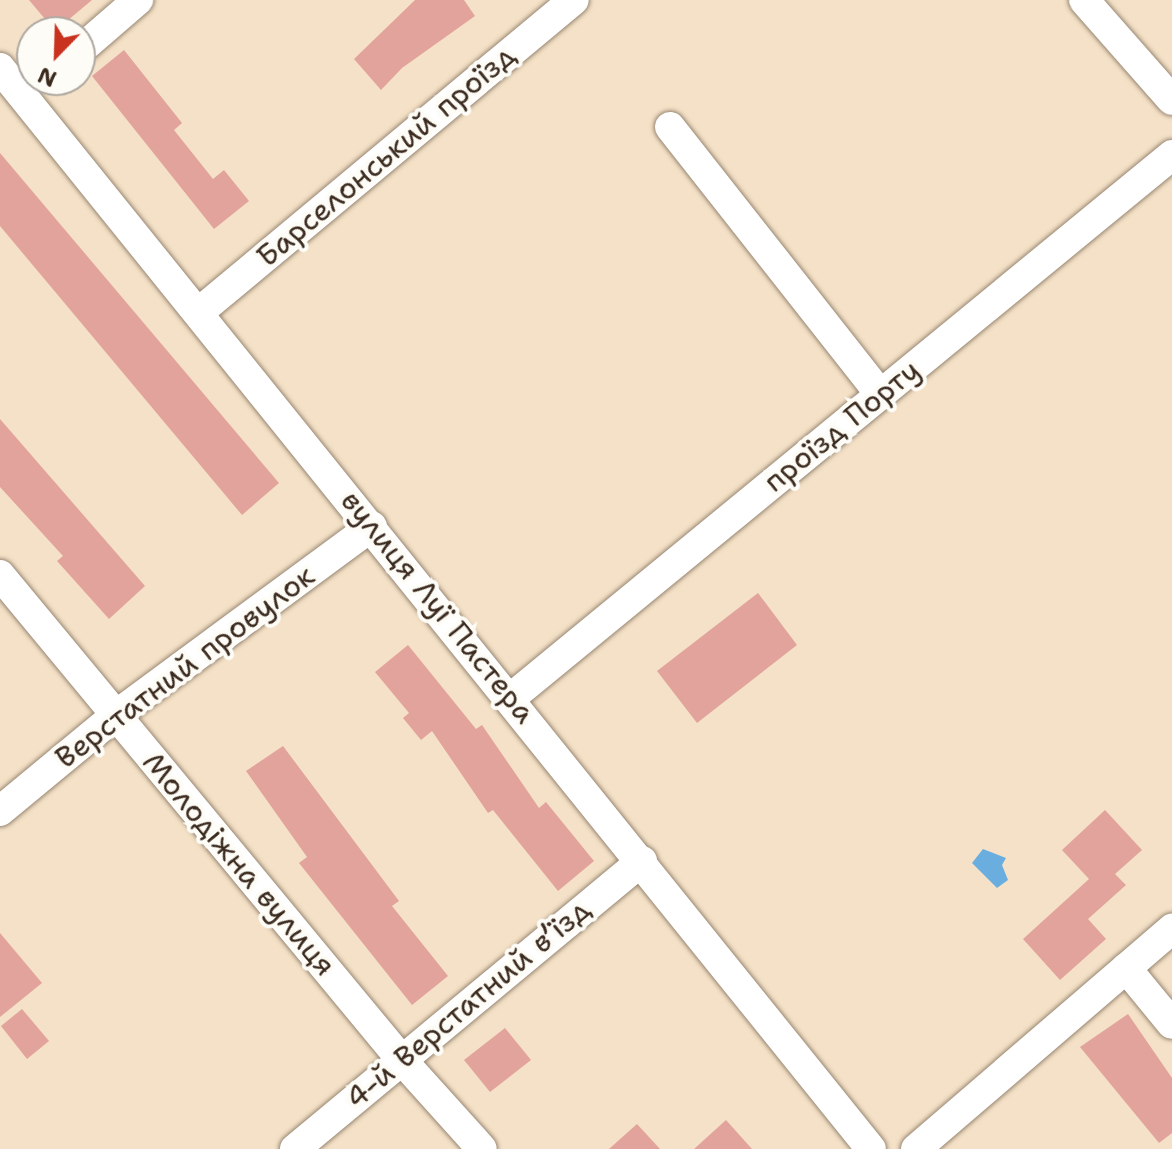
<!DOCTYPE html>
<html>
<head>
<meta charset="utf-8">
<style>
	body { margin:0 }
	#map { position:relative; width:1172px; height:1149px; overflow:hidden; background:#f4e1c7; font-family:"Shantell Sans",sans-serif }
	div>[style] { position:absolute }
	.water>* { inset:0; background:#6aaedf }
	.building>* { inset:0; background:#e2a39c }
	.roads { filter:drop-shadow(0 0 2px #988672) drop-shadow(0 0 2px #988672) }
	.minor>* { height:30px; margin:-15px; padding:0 15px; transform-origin:15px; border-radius:15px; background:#fff }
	span { translate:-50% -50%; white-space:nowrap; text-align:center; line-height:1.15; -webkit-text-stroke:8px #fdfcf7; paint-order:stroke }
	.street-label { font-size:30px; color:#3b2a1e }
	.north { position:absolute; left:16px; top:16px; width:80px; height:80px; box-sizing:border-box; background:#fdfcf7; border:2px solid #afa8a0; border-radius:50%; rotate:203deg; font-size:22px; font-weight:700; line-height:32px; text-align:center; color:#3b2a1e }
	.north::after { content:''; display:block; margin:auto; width:28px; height:36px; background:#c8321e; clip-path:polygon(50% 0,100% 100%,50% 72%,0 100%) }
</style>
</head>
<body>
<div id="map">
	<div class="water">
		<div style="clip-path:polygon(983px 849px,1006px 858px,1002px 865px,1008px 880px,997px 888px,972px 863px)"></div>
	</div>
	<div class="building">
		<div style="clip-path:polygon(29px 0,92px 0,55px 31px)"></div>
		<div style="clip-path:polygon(415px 0,464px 0,475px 16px,402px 68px,381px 90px,354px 59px)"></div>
		<div style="clip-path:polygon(124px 50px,182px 123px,174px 130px,213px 179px,224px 170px,249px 201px,214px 229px,92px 76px)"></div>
		<div style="clip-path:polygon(0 153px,279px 483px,242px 515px,0 226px)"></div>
		<div style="clip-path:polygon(0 419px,145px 586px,109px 619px,57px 561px,63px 556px,0 487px)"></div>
		<div style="clip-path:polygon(758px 593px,797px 645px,697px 723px,657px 671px)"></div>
		<div style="clip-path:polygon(408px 645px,476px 729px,482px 725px,539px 808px,546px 802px,594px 861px,558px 891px,493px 810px,488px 813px,432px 731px,421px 740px,403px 718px,409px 713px,375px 672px)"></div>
		<div style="clip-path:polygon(283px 746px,399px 901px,392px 906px,448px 976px,412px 1005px,299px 863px,307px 857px,246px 771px)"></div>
		<div style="clip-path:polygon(1105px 810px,1142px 850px,1115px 874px,1126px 885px,1088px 919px,1106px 939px,1060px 980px,1023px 939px,1089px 879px,1062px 850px)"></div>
		<div style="clip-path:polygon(0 933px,42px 983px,0 1017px)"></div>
		<div style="clip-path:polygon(22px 1009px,49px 1041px,27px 1059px,1px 1026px)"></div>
		<div style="clip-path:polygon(1128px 1014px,1172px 1078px,1172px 1133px,1159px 1143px,1080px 1047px)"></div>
		<div style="clip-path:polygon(505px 1028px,531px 1060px,490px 1092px,464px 1060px)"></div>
		<div style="clip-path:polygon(726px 1120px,752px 1149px,694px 1149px)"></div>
		<div style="clip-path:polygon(637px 1124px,660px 1149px,609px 1149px)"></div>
	</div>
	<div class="roads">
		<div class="minor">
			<div style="left:1084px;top:0;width:133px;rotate:48.7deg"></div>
			<div style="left:80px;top:50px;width:77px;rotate:-40.8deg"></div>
			<div style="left:0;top:68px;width:1388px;rotate:51.14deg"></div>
			<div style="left:670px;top:127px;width:341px;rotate:51.8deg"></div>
			<div style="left:198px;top:313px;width:489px;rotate:-39.8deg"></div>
			<div style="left:0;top:575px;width:627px;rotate:50.37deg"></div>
			<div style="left:400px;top:1058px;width:122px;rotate:48deg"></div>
			<div style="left:512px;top:697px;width:854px;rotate:-39.39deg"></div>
			<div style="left:0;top:811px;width:151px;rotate:-39.6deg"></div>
			<div style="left:116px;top:715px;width:318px;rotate:-36.4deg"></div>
			<div style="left:1126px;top:968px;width:72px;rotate:50.6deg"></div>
			<div style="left:295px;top:1149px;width:451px;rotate:-39.7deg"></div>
			<div style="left:916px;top:1149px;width:338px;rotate:-40.7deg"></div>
		</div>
	</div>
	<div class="street-label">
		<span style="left:386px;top:156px;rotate:-40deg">Барселонський проїзд</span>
		<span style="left:842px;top:426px;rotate:-39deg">проїзд Порту</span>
		<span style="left:438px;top:607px;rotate:51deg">вулиця Луї Пастера</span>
		<span style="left:185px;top:667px;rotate:-37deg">Верстатний провулок</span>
		<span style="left:239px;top:864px;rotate:50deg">Молодіжна вулиця</span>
		<span style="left:468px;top:1004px;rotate:-40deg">4-й Верстатний в’їзд</span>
	</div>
	<div class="north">N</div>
</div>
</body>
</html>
